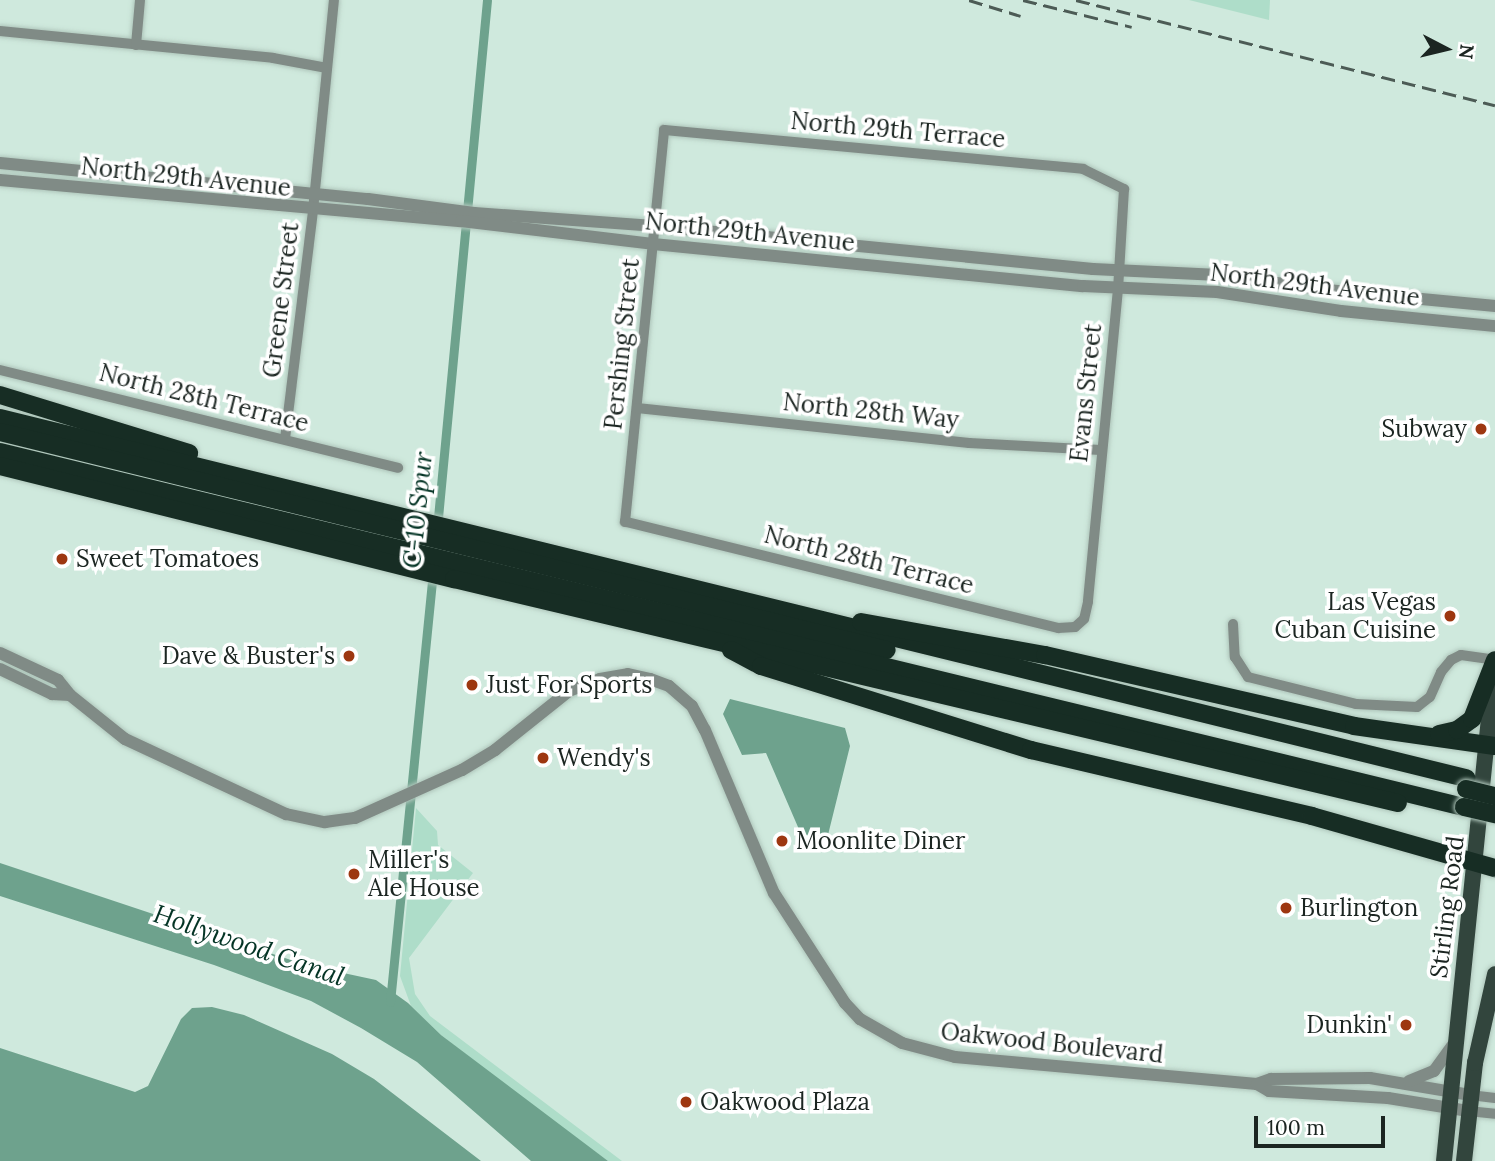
<!DOCTYPE html>
<html>
<head>
<meta charset="utf-8">
<style>
	body { margin:0 }
	#map { position:relative; width:1495px; height:1161px; overflow:hidden; background:#cfe9dd; font-family:Lora,serif }
	div>[style] { position:absolute }
	.green>* { inset:0; background:#aeddc9 }
	.water>* { inset:0; background:#6ea28d }
	.canal>* { height:9px; margin:-4.5px; padding:0 4.5px; transform-origin:4.5px; border-radius:4.5px; background:#6ea28d }
	.roads { filter:drop-shadow(0 0 2px #afc6bb) drop-shadow(0 0 2px #afc6bb) }
	.minor>* { height:10px; margin:-5px; padding:0 5px; transform-origin:5px; border-radius:5px; background:#808b86 }
	.tertiary>* { height:12px; margin:-6px; padding:0 6px; transform-origin:6px; border-radius:6px; background:#808b86 }
	.primary>* { height:16px; margin:-8px; padding:0 8px; transform-origin:8px; border-radius:8px; background:#32453d }
	.motorway>* { height:18px; margin:-9px; padding:0 9px; transform-origin:9px; border-radius:9px; background:#172d24 }
	.rail>* { height:2.5px; margin-top:-1.25px; transform-origin:0; background:repeating-linear-gradient(90deg,#4c5b55 0 14px,transparent 0 21px) }
	.bridges { filter:drop-shadow(0 0 2px #afc6bb) drop-shadow(0 0 2px #afc6bb) }
	.motorway-bridge>* { height:18px; margin:-9px; padding:0 9px; transform-origin:9px; border-radius:9px; background:#172d24 }
	.dots>* { width:19px; height:19px; translate:-50% -50%; box-sizing:border-box; border:4px solid #fff; border-radius:50% }
	span { translate:-50% -50%; white-space:nowrap; text-align:center; line-height:1.15; -webkit-text-stroke:7px #fff; paint-order:stroke }
	.street-label { font-size:24px; color:#1b2521 }
	.poi-label { font-size:24px; color:#1b2521 }
	.right { translate:-100% -50%; text-align:right }
	.left { translate:0 -50%; text-align:left }
	.water-label { font-size:26px; color:#043425; font-style:italic }
	.north { position:absolute; left:1411px; top:14px; width:70px; height:70px; -webkit-text-stroke:5px #fff; paint-order:stroke; rotate:97deg; font-size:19px; font-weight:700; line-height:28px; text-align:center; color:#1b2521 }
	.north::after { content:''; display:block; margin:auto; width:24px; height:32px; background:#1b2521; clip-path:polygon(50% 0,100% 100%,50% 72%,0 100%) }
	.scale { position:absolute; left:1254px; top:1116px; width:131px; height:32px; box-sizing:border-box; border:4px solid #1b2521; border-top:0; padding-left:9px; font-size:21px; line-height:24px; white-space:nowrap; color:#1b2521; -webkit-text-stroke:5px #fff; paint-order:stroke }
</style>
</head>
<body>
<div id="map">
	<div class="green">
		<div style="clip-path:polygon(1189px 0,1270px 0,1269px 20px)"></div>
		<div style="clip-path:polygon(416px 808px,437px 831px,438px 845px,473px 873px,409px 958px,415px 994px,430px 1016px,622px 1161px,608px 1161px,537px 1110px,441px 1035px,411px 1006px,400px 976px)"></div>
	</div>
	<div class="water">
		<div style="clip-path:polygon(730px 699px,845px 728px,850px 746px,827px 839px,801px 834px,766px 753px,742px 755px,723px 714px)"></div>
		<div style="clip-path:polygon(0 863px,306px 965px,376px 980px,408px 1003px,441px 1035px,608px 1161px,531px 1161px,417px 1062px,361px 1028px,311px 1001px,214px 965px,0 896px)"></div>
		<div style="clip-path:polygon(212px 1007px,244px 1015px,332px 1054px,374px 1079px,481px 1161px,0 1161px,0 1048px,135px 1092px,148px 1086px,181px 1019px,192px 1008px)"></div>
	</div>
	<div class="canal">
		<div style="left:437px;top:528px;width:530px;rotate:-84.59deg"></div>
		<div style="left:390px;top:1002px;width:431px;rotate:-84.3deg"></div>
	</div>
	<div class="roads">
		<div class="minor">
			<div style="left:0;top:31px;width:274px;rotate:5.6deg"></div>
			<div style="left:273px;top:58px;width:55px;rotate:10.5deg"></div>
			<div style="left:136px;top:45px;width:45px;rotate:-84.9deg"></div>
			<div style="left:664px;top:130px;width:421px;rotate:5.3deg"></div>
			<div style="left:1083px;top:169px;width:46px;rotate:26deg"></div>
			<div style="left:1124px;top:189px;width:100px;rotate:93.4deg"></div>
			<div style="left:1118px;top:289px;width:314px;rotate:95.5deg"></div>
			<div style="left:1088px;top:602px;width:17px;rotate:103deg"></div>
			<div style="left:1084px;top:619px;width:12px;rotate:138deg"></div>
			<div style="left:1075px;top:627px;width:17px;rotate:177deg"></div>
			<div style="left:1058px;top:628px;width:446px;rotate:-166.2deg"></div>
			<div style="left:625px;top:522px;width:394px;rotate:-84.3deg"></div>
			<div style="left:0;top:370px;width:410px;rotate:13.8deg"></div>
			<div style="left:637px;top:408px;width:334px;rotate:6deg"></div>
			<div style="left:969px;top:443px;width:132px;rotate:3deg"></div>
			<div style="left:285px;top:439px;width:231px;rotate:-83deg"></div>
			<div style="left:313px;top:210px;width:211px;rotate:-84.3deg"></div>
			<div style="left:1233px;top:624px;width:33px;rotate:87deg"></div>
			<div style="left:1235px;top:657px;width:24px;rotate:57deg"></div>
			<div style="left:1248px;top:677px;width:111px;rotate:14deg"></div>
			<div style="left:1356px;top:704px;width:61px;rotate:2.8deg"></div>
			<div style="left:1417px;top:707px;width:16px;rotate:-38deg"></div>
			<div style="left:1430px;top:697px;width:27px;rotate:-66deg"></div>
			<div style="left:1441px;top:672px;width:16px;rotate:-50deg"></div>
			<div style="left:1451px;top:660px;width:11px;rotate:-27deg"></div>
			<div style="left:1461px;top:655px;width:34px;rotate:8deg"></div>
			<div style="left:1470px;top:1095px;width:25px;rotate:7deg"></div>
			<div style="left:1468px;top:1111px;width:27px;rotate:6deg"></div>
		</div>
		<div class="tertiary">
			<div style="left:0;top:163px;width:370px;rotate:5.6deg"></div>
			<div style="left:368px;top:199px;width:107px;rotate:7.5deg"></div>
			<div style="left:474px;top:213px;width:180px;rotate:4.1deg"></div>
			<div style="left:654px;top:226px;width:441px;rotate:5.6deg"></div>
			<div style="left:1093px;top:269px;width:126px;rotate:2.7deg"></div>
			<div style="left:1219px;top:275px;width:109px;rotate:7.9deg"></div>
			<div style="left:1327px;top:290px;width:169px;rotate:5.4deg"></div>
			<div style="left:0;top:180px;width:463px;rotate:5.1deg"></div>
			<div style="left:461px;top:221px;width:193px;rotate:6.8deg"></div>
			<div style="left:653px;top:244px;width:432px;rotate:5.6deg"></div>
			<div style="left:1083px;top:286px;width:134px;rotate:2.6deg"></div>
			<div style="left:1217px;top:292px;width:125px;rotate:8.7deg"></div>
			<div style="left:1341px;top:311px;width:155px;rotate:5.6deg"></div>
			<div style="left:0;top:653px;width:64px;rotate:25deg"></div>
			<div style="left:58px;top:680px;width:19px;rotate:51deg"></div>
			<div style="left:70px;top:695px;width:70px;rotate:38.7deg"></div>
			<div style="left:125px;top:739px;width:178px;rotate:25deg"></div>
			<div style="left:286px;top:814px;width:40px;rotate:12deg"></div>
			<div style="left:325px;top:822px;width:30px;rotate:-8deg"></div>
			<div style="left:355px;top:818px;width:117px;rotate:-24.2deg"></div>
			<div style="left:462px;top:770px;width:39px;rotate:-31deg"></div>
			<div style="left:495px;top:750px;width:95px;rotate:-38.6deg"></div>
			<div style="left:569px;top:691px;width:33px;rotate:-21deg"></div>
			<div style="left:600px;top:679px;width:28px;rotate:-10deg"></div>
			<div style="left:628px;top:674px;width:23px;rotate:13deg"></div>
			<div style="left:650px;top:679px;width:20px;rotate:20deg"></div>
			<div style="left:669px;top:686px;width:30px;rotate:41deg"></div>
			<div style="left:692px;top:706px;width:27px;rotate:62deg"></div>
			<div style="left:705px;top:730px;width:177px;rotate:67.1deg"></div>
			<div style="left:774px;top:893px;width:131px;rotate:57.2deg"></div>
			<div style="left:845px;top:1003px;width:22px;rotate:47deg"></div>
			<div style="left:860px;top:1019px;width:48px;rotate:29.7deg"></div>
			<div style="left:902px;top:1043px;width:55px;rotate:14.8deg"></div>
			<div style="left:955px;top:1057px;width:303px;rotate:5.1deg"></div>
			<div style="left:1257px;top:1084px;width:15px;rotate:-20deg"></div>
			<div style="left:1271px;top:1079px;width:99px;rotate:-0.6deg"></div>
			<div style="left:1370px;top:1078px;width:101px;rotate:9.6deg"></div>
			<div style="left:0;top:669px;width:58px;rotate:25.7deg"></div>
			<div style="left:52px;top:694px;width:18px;rotate:3deg"></div>
			<div style="left:1409px;top:1081px;width:27px;rotate:-22deg"></div>
			<div style="left:1434px;top:1071px;width:36px;rotate:-54deg"></div>
			<div style="left:1257px;top:1084px;width:14px;rotate:30deg"></div>
			<div style="left:1269px;top:1091px;width:119px;rotate:3.4deg"></div>
			<div style="left:1388px;top:1098px;width:81px;rotate:9.2deg"></div>
		</div>
		<div class="primary">
			<div style="left:1444px;top:1161px;width:493px;rotate:-84.2deg"></div>
			<div style="left:1464px;top:1161px;width:99px;rotate:-83.6deg"></div>
			<div style="left:1475px;top:1063px;width:91px;rotate:-77.3deg"></div>
		</div>
		<div class="motorway">
			<div style="left:0;top:395px;width:198px;rotate:17.1deg"></div>
			<div style="left:0;top:418px;width:1510px;rotate:13.8deg"></div>
			<div style="left:0;top:432px;width:913px;rotate:13.81deg"></div>
			<div style="left:0;top:452px;width:1506px;rotate:13.63deg"></div>
			<div style="left:0;top:466px;width:468px;rotate:14deg"></div>
			<div style="left:454px;top:579px;width:970px;rotate:13.35deg"></div>
			<div style="left:861px;top:622px;width:187px;rotate:10.2deg"></div>
			<div style="left:1045px;top:655px;width:317px;rotate:12.9deg"></div>
			<div style="left:1354px;top:726px;width:142px;rotate:8.1deg"></div>
			<div style="left:731px;top:650px;width:34px;rotate:28deg"></div>
			<div style="left:761px;top:666px;width:283px;rotate:17.3deg"></div>
			<div style="left:1031px;top:750px;width:289px;rotate:13.2deg"></div>
			<div style="left:1312px;top:816px;width:190px;rotate:15.9deg"></div>
			<div style="left:1439px;top:734px;width:18px;rotate:-13deg"></div>
			<div style="left:1457px;top:730px;width:19px;rotate:-36deg"></div>
			<div style="left:1472px;top:719px;width:63px;rotate:-68.7deg"></div>
		</div>
	</div>
	<div class="rail">
		<div style="left:969px;top:0;width:54px;rotate:17.1deg"></div>
		<div style="left:1023px;top:0;width:112px;rotate:13.9deg"></div>
		<div style="left:1076px;top:0;width:432px;rotate:14.1deg"></div>
	</div>
	<div class="bridges">
		<div class="motorway-bridge">
			<div style="left:1466px;top:789px;width:30px;rotate:14deg"></div>
			<div style="left:1464px;top:807px;width:32px;rotate:13deg"></div>
		</div>
	</div>
	<div class="dots">
		<div style="left:1481px;top:429px;background:#9d3710"></div>
		<div style="left:62px;top:559px;background:#9d3710"></div>
		<div style="left:1450px;top:616px;background:#9d3710"></div>
		<div style="left:349px;top:656px;background:#9d3710"></div>
		<div style="left:472px;top:685px;background:#9d3710"></div>
		<div style="left:543px;top:758px;background:#9d3710"></div>
		<div style="left:782px;top:841px;background:#9d3710"></div>
		<div style="left:354px;top:874px;background:#9d3710"></div>
		<div style="left:1286px;top:908px;background:#9d3710"></div>
		<div style="left:1406px;top:1025px;background:#9d3710"></div>
		<div style="left:686px;top:1102px;background:#9d3710"></div>
	</div>
	<div class="street-label">
		<span style="left:898px;top:130px;rotate:5deg">North 29th Terrace</span>
		<span style="left:186px;top:177px;rotate:6deg">North 29th Avenue</span>
		<span style="left:750px;top:232px;rotate:6deg">North 29th Avenue</span>
		<span style="left:1315px;top:285px;rotate:7deg">North 29th Avenue</span>
		<span style="left:281px;top:300px;rotate:-83deg">Greene Street</span>
		<span style="left:622px;top:344px;rotate:-84deg">Pershing Street</span>
		<span style="left:1086px;top:393px;rotate:-84deg">Evans Street</span>
		<span style="left:204px;top:398px;rotate:14deg">North 28th Terrace</span>
		<span style="left:871px;top:411px;rotate:6deg">North 28th Way</span>
		<span style="left:869px;top:560px;rotate:14deg">North 28th Terrace</span>
		<span style="left:1447px;top:907px;rotate:-83deg">Stirling Road</span>
		<span style="left:1052px;top:1043px;rotate:6deg">Oakwood Boulevard</span>
	</div>
	<div class="poi-label">
		<span class="right" style="left:1467px;top:429px">Subway</span>
		<span class="left" style="left:76px;top:559px">Sweet Tomatoes</span>
		<span class="right" style="left:1436px;top:616px">Las Vegas<br>Cuban Cuisine</span>
		<span class="right" style="left:335px;top:656px">Dave &amp; Buster's</span>
		<span class="left" style="left:486px;top:685px">Just For Sports</span>
		<span class="left" style="left:557px;top:758px">Wendy's</span>
		<span class="left" style="left:796px;top:841px">Moonlite Diner</span>
		<span class="left" style="left:368px;top:874px">Miller's<br>Ale House</span>
		<span class="left" style="left:1300px;top:908px">Burlington</span>
		<span class="right" style="left:1392px;top:1025px">Dunkin'</span>
		<span class="left" style="left:700px;top:1102px">Oakwood Plaza</span>
	</div>
	<div class="water-label">
		<span style="left:417px;top:510px;rotate:-84deg">C-10 Spur</span>
		<span style="left:249px;top:945px;rotate:19deg">Hollywood Canal</span>
	</div>
	<div class="north">N</div>
	<div class="scale">100 m</div>
</div>
</body>
</html>
